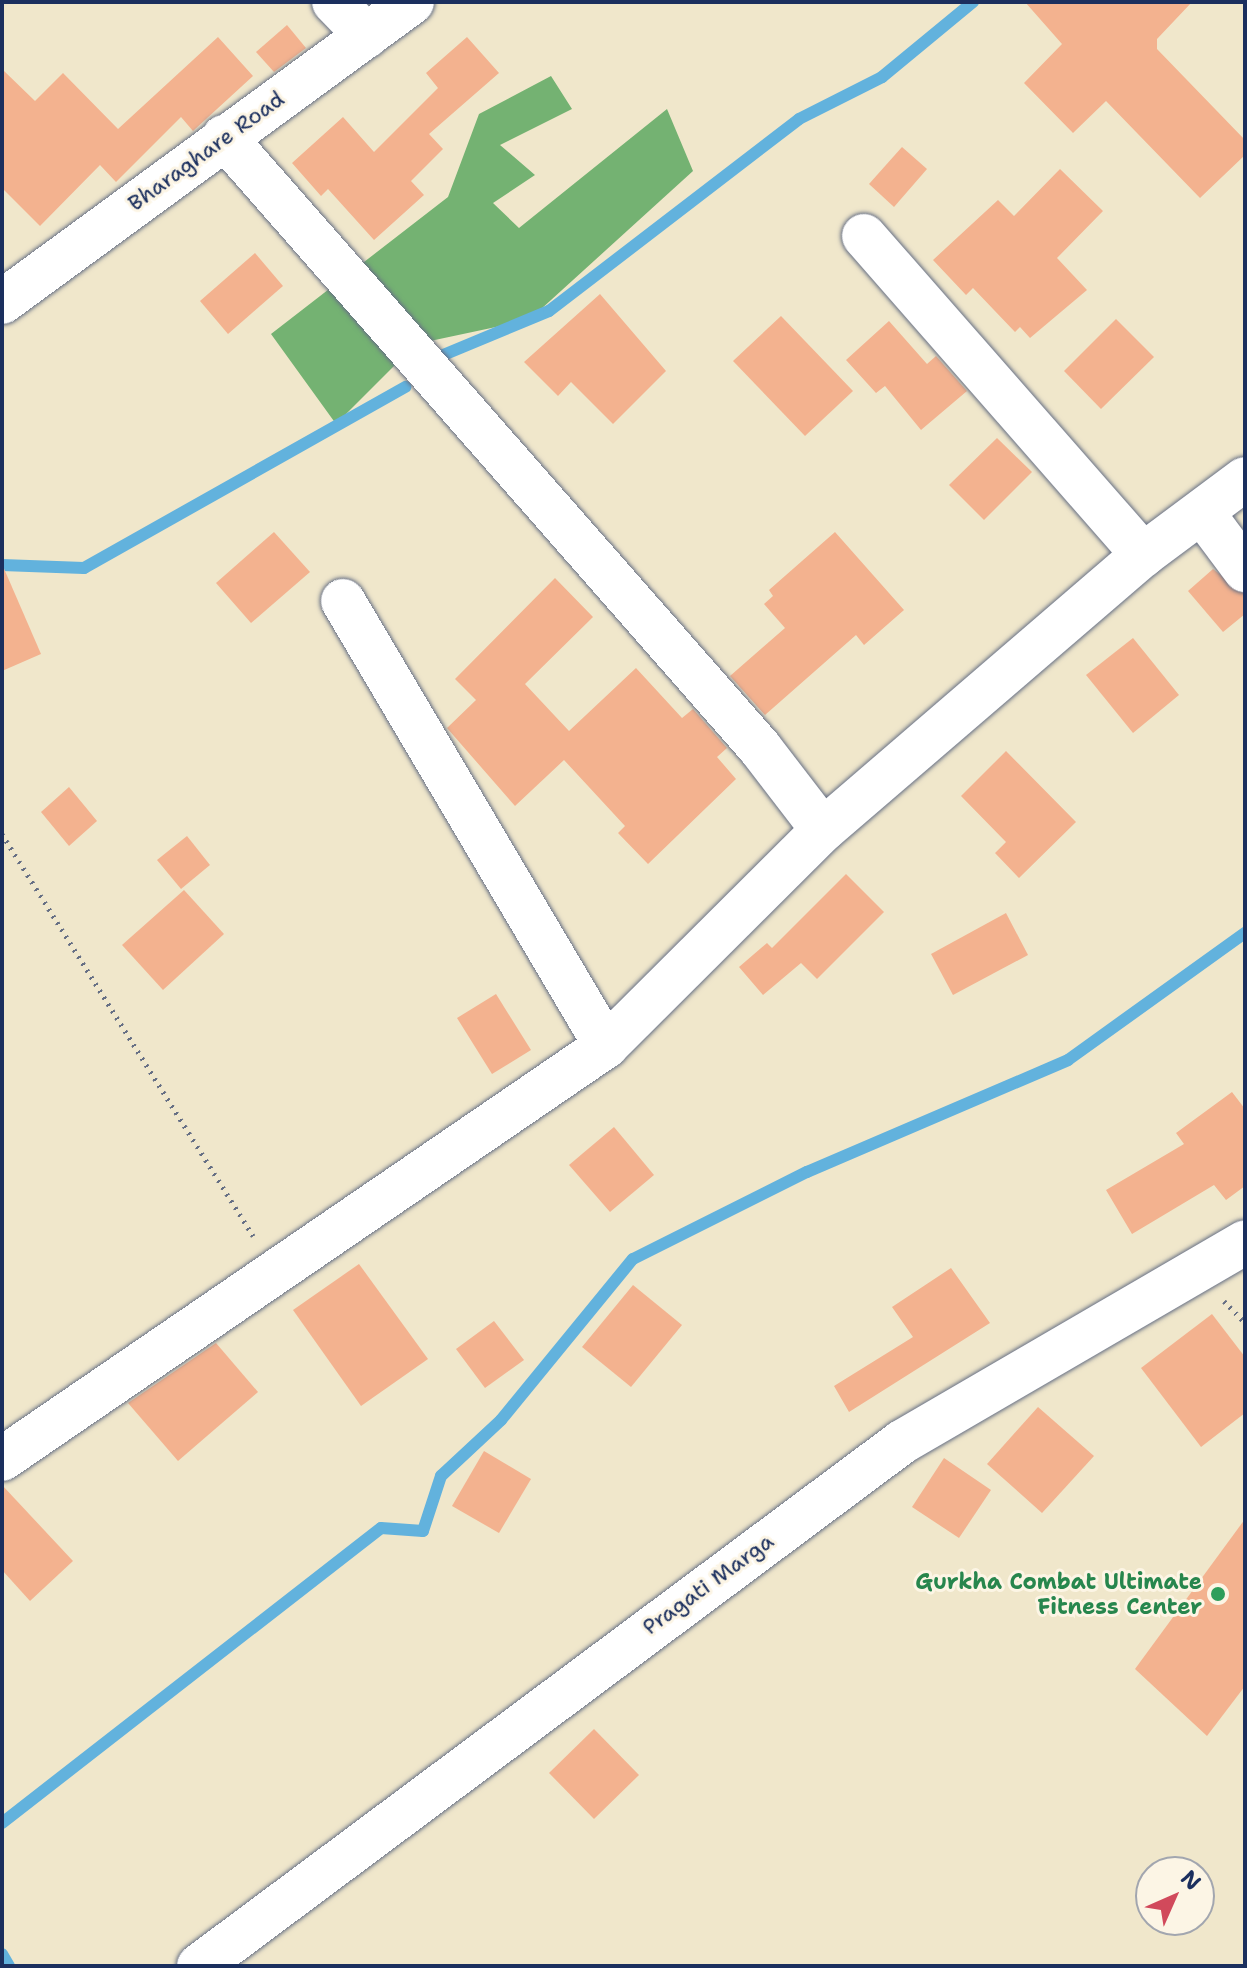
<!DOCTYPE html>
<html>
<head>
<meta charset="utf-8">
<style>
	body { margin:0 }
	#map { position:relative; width:1247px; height:1968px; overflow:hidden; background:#f0e7cb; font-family:"Shantell Sans",sans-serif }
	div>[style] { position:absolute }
	.forest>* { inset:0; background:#74b272 }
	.stream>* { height:12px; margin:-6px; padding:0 6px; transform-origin:6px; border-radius:6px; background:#62b2dd }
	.building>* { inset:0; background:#f3b28f }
	.path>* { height:5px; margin-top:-2.5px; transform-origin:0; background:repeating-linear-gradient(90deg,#666f84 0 2px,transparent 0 8px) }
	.roads { filter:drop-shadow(0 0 2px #666f84) drop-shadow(0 0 2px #666f84) }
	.street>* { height:44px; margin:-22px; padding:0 22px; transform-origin:22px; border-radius:22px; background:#fff }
	.dots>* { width:22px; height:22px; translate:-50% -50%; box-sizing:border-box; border:4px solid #fcf5e5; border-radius:50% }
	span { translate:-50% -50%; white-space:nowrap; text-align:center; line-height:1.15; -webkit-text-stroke:6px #fcf5e5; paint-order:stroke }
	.street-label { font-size:22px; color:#1b2f5e }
	.leisure-label { font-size:22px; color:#27864d; font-weight:700 }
	.right { translate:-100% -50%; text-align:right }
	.frame { position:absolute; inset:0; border:4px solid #1b2f5e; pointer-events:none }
	.north { position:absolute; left:1135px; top:1856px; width:80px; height:80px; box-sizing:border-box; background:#fcf5e5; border:2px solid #a2a6af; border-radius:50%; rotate:45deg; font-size:22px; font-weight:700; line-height:32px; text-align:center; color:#1b2f5e }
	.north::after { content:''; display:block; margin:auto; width:28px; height:36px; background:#d1495b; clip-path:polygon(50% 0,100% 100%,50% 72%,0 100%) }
</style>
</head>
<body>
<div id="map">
	<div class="forest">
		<div style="clip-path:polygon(551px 76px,572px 109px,500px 145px,535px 175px,493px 203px,519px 228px,667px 109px,693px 171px,529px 320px,416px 344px,336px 424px,271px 334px,448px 197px,479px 114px)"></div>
	</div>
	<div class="stream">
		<div style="left:436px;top:358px;width:122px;rotate:-22.6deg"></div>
		<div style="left:549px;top:311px;width:315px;rotate:-37.5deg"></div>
		<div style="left:799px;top:119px;width:93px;rotate:-26.8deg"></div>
		<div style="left:882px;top:77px;width:118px;rotate:-39.5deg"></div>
		<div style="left:2px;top:565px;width:82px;rotate:2.1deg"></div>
		<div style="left:84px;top:568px;width:369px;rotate:-29.4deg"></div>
		<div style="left:2px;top:1823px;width:480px;rotate:-37.9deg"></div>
		<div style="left:381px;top:1528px;width:42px;rotate:4.1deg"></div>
		<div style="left:423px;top:1531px;width:58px;rotate:-71.9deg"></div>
		<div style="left:441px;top:1476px;width:82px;rotate:-43deg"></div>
		<div style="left:501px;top:1420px;width:208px;rotate:-50.7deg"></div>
		<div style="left:633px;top:1259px;width:195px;rotate:-26.6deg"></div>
		<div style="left:807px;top:1172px;width:284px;rotate:-23.2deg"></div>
		<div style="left:1068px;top:1060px;width:218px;rotate:-35.7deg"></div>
		<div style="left:2px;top:1954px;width:14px;rotate:60deg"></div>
	</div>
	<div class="building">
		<div style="clip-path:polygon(1025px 2px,1192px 2px,1157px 39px,1157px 49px,1245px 140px,1245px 155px,1200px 198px,1106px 101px,1073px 133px,1024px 83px,1062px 44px)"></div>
		<div style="clip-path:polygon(287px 25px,306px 48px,274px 72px,256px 52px)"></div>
		<div style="clip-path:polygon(218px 37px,253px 76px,193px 131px,181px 117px,116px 182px,100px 165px,40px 226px,2px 188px,2px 69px,35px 101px,63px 73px,118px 129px)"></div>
		<div style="clip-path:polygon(467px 37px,499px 73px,429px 134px,443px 149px,411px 181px,424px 195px,374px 240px,328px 189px,321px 196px,292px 163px,343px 117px,374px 152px,438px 88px,426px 73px)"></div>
		<div style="clip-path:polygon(902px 147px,927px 169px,894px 207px,869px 184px)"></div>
		<div style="clip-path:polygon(1060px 169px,1103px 211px,1057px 258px,1087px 290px,1030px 338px,1020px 327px,1015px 332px,973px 288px,966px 295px,933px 260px,998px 200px,1014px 216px)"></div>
		<div style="clip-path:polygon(255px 253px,283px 286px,228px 334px,200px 301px)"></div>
		<div style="clip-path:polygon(600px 294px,666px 371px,613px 424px,571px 382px,558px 396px,524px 362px)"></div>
		<div style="clip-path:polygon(781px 316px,853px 391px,805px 436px,733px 361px)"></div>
		<div style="clip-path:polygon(1116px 319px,1154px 357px,1101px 409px,1064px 371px)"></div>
		<div style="clip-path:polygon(889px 321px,927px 364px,936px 356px,967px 391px,921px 430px,885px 386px,876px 393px,846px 360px)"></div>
		<div style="clip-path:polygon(997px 438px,1032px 472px,984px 520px,949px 485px)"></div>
		<div style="clip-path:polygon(274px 532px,310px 572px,251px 623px,216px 583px)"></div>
		<div style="clip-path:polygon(835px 532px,904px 610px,864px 645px,856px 635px,765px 715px,730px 676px,785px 628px,764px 604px,773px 596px,769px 590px)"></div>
		<div style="clip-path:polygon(2px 564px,41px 654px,2px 671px)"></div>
		<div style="clip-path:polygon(1213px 569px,1245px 594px,1245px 614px,1223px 632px,1188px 591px)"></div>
		<div style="clip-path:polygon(555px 578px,593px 617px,525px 684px,569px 731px,636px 668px,682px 718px,693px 709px,727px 748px,717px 757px,736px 779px,648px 864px,618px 833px,625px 826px,564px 760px,515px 806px,447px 728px,476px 700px,455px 679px)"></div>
		<div style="clip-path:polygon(1133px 638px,1179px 695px,1133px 733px,1086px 675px)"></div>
		<div style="clip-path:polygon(1006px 751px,1076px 822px,1019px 878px,995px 853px,1006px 842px,961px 796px)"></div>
		<div style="clip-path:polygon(69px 787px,97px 821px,69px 846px,41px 812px)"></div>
		<div style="clip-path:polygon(187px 836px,210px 865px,181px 889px,157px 860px)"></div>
		<div style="clip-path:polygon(846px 874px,884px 912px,817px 979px,801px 963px,763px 995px,739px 967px,767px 943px,772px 948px)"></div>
		<div style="clip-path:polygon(184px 890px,224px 934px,163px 990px,122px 945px)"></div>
		<div style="clip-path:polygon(1006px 913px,1028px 955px,953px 995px,931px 954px)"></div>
		<div style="clip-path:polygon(496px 994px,531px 1050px,492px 1074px,457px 1018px)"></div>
		<div style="clip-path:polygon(1232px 1092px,1245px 1109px,1245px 1186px,1226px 1200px,1214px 1185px,1132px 1234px,1106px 1190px,1184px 1144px,1176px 1133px)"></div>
		<div style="clip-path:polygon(614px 1127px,654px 1175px,610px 1212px,569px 1165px)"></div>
		<div style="clip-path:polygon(359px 1264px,428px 1359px,361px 1406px,293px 1310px)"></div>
		<div style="clip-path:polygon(951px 1268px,990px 1323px,849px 1412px,834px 1386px,913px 1337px,892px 1307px)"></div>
		<div style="clip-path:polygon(633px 1285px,682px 1325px,631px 1387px,582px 1347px)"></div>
		<div style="clip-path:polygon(1212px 1314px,1245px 1357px,1245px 1413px,1201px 1447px,1141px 1368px)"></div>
		<div style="clip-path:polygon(494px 1321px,524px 1360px,485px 1388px,456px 1349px)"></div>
		<div style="clip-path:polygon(216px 1343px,258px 1392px,178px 1461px,128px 1403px)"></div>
		<div style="clip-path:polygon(1038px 1407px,1094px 1456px,1042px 1513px,987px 1464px)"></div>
		<div style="clip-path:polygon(484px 1451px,531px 1479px,499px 1533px,452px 1506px)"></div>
		<div style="clip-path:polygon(944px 1458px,991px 1490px,959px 1538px,912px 1507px)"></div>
		<div style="clip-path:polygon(2px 1485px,73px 1561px,30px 1601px,2px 1570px)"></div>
		<div style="clip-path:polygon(1245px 1519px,1245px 1686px,1207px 1736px,1135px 1669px)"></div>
		<div style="clip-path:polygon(594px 1729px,639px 1775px,594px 1819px,549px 1773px)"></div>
	</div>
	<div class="path">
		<div style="left:2px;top:834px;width:474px;rotate:58deg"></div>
		<div style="left:1224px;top:1301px;width:30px;rotate:46deg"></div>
	</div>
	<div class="roads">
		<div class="street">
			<div style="left:334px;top:2px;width:47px;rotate:45.9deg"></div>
			<div style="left:224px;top:137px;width:813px;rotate:48.74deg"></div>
			<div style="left:760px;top:748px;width:103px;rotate:52.5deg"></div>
			<div style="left:864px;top:236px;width:424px;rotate:48.8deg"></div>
			<div style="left:2px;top:302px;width:508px;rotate:-36.19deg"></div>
			<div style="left:1204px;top:515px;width:69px;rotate:53.3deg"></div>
			<div style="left:343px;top:601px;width:517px;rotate:59.42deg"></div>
			<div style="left:2px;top:1459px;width:732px;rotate:-34.36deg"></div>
			<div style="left:606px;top:1046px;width:306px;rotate:-44.9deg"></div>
			<div style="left:823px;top:830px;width:422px;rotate:-40.7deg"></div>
			<div style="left:1143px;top:555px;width:127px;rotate:-36.7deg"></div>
			<div style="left:199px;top:1966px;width:877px;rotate:-36.7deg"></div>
			<div style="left:902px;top:1442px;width:397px;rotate:-30.2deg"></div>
		</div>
	</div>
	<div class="dots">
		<div style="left:1218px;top:1594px;background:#2e9e5b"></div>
	</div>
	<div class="street-label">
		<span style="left:206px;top:151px;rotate:-36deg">Bharaghare Road</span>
		<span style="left:708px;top:1584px;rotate:-36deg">Pragati Marga</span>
	</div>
	<div class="leisure-label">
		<span class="right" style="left:1202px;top:1594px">Gurkha Combat Ultimate<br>Fitness Center</span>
	</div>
	<div class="frame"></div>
	<div class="north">N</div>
</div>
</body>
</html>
